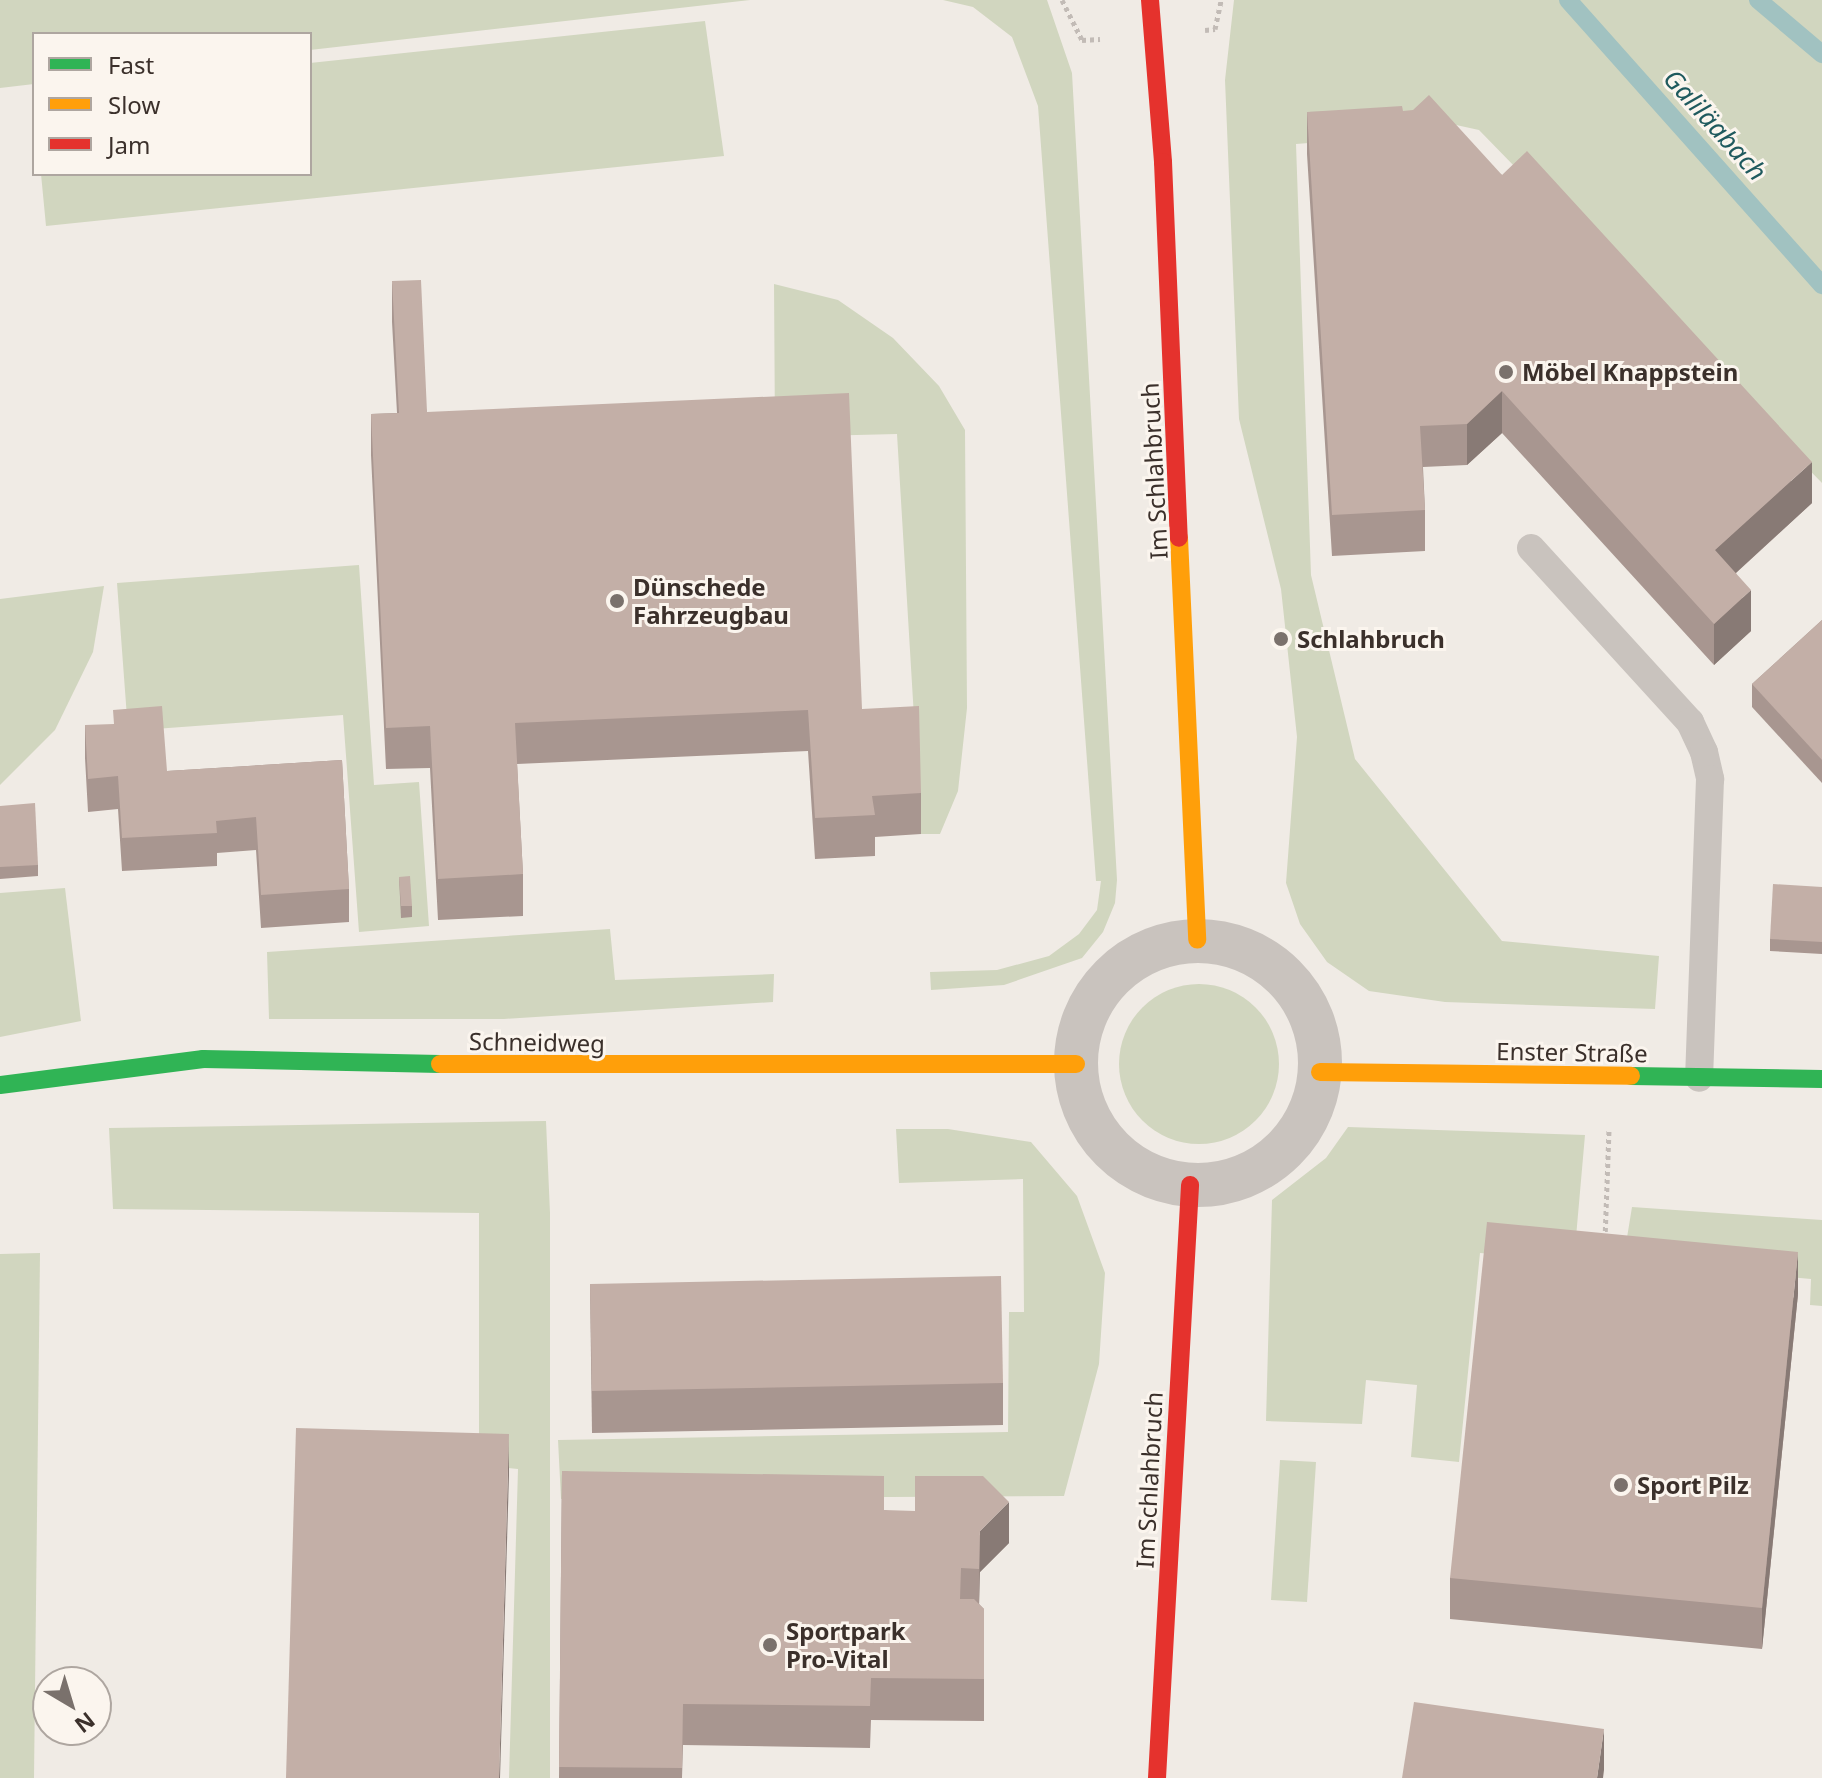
<!DOCTYPE html>
<html>
<head>
<meta charset="utf-8">
<style>
	body { margin:0 }
	#map { position:relative; width:1822px; height:1778px; overflow:hidden; background:#f0ebe5; font-family:"Noto Sans",sans-serif }
	div>[style] { position:absolute }
	.green>* { inset:0; background:#d1d6bf }
	.round { border-radius:50% }
	.stream>* { height:18px; margin:-9px; padding:0 9px; transform-origin:9px; border-radius:9px; background:#a1c2c1 }
	.path>* { height:5px; margin-top:-2.5px; transform-origin:0; background:repeating-linear-gradient(90deg,#c2bbb6 0 4px,transparent 0 8px) }
	.lane>* { height:28px; margin:-14px; padding:0 14px; transform-origin:14px; border-radius:14px; background:#c9c3be }
	.street>* { height:44px; margin:-22px; padding:0 22px; transform-origin:22px; border-radius:22px; background:#c9c3be }
	.street>.ring { margin:-22px; padding:0; box-sizing:content-box; background:none; border:44px solid #c9c3be; border-radius:50% }
	.fast>* { height:18px; margin:-9px; padding:0 9px; transform-origin:9px; border-radius:9px; background:#30b455 }
	.slow>* { height:18px; margin:-9px; padding:0 9px; transform-origin:9px; border-radius:9px; background:#ff9f0a }
	.jam>* { height:18px; margin:-9px; padding:0 9px; transform-origin:9px; border-radius:9px; background:#e5322d }
	.wall>* { inset:0; background:#a89690 }
	.shaded-wall>* { inset:0; background:#887a75 }
	.building>* { inset:0; background:#c3afa7 }
	.dots>* { width:22px; height:22px; translate:-50% -50%; box-sizing:border-box; border:4px solid #fbf5ee; border-radius:50% }
	span { translate:-50% -50%; white-space:nowrap; text-align:center; line-height:1.15; -webkit-text-stroke:6px #fbf5ee; paint-order:stroke }
	.poi-label { font-size:24px; color:#3b302b; font-weight:700 }
	.left { translate:0 -50%; text-align:left }
	.street-label { font-size:24px; color:#3b302b }
	.water-label { font-size:26px; color:#1f5a5e; font-style:italic }
	.legend { position:absolute; left:32px; top:32px; width:280px; height:144px; box-sizing:border-box; background:#fbf5ee; border:2px solid #aea6a0; margin:0; padding:10px 14px; list-style:none; font-size:24px; color:#3b302b }
	.legend li { display:flex; align-items:center; gap:16px; height:40px }
	.legend b { width:40px; border:2px solid #aea6a0 }
	.north { position:absolute; left:32px; top:1666px; width:80px; height:80px; box-sizing:border-box; background:#fbf5ee; border:2px solid #aea6a0; border-radius:50%; rotate:142deg; font-size:22px; font-weight:700; line-height:32px; text-align:center; color:#3b302b }
	.north::after { content:''; display:block; margin:auto; width:28px; height:36px; background:#7a716c; clip-path:polygon(50% 0,100% 100%,50% 72%,0 100%) }
</style>
</head>
<body>
<div id="map">
	<div class="green">
		<div style="clip-path:polygon(0 0,750px 0,310px 50px,310px 34px,34px 34px,34px 84px,0 88px)"></div>
		<div style="clip-path:polygon(943px 0,1047px 0,1072px 73px,1117px 880px,1115px 903px,1103px 932px,1082px 958px,1004px 985px,931px 990px,930px 972px,997px 970px,1049px 956px,1079px 934px,1097px 910px,1101px 881px,1096px 881px,1038px 106px,1012px 37px,973px 7px)"></div>
		<div style="clip-path:polygon(1234px 0,1822px 0,1822px 483px,1479px 130px,1383px 109px,1385px 137px,1296px 144px,1311px 575px,1355px 759px,1502px 941px,1659px 956px,1655px 1009px,1445px 1002px,1369px 991px,1327px 962px,1300px 924px,1286px 883px,1297px 737px,1281px 589px,1239px 419px,1225px 80px)"></div>
		<div style="clip-path:polygon(705px 21px,724px 156px,46px 226px,41px 174px,310px 174px,310px 63px)"></div>
		<div style="clip-path:polygon(774px 284px,838px 300px,893px 338px,939px 386px,965px 430px,967px 708px,958px 791px,940px 834px,921px 834px,897px 434px,775px 437px)"></div>
		<div style="clip-path:polygon(359px 565px,374px 785px,419px 782px,429px 926px,359px 932px,343px 715px,128px 731px,117px 583px)"></div>
		<div style="clip-path:polygon(104px 586px,93px 652px,55px 730px,0 785px,0 599px)"></div>
		<div style="clip-path:polygon(65px 888px,81px 1021px,0 1037px,0 893px)"></div>
		<div style="clip-path:polygon(610px 929px,615px 980px,774px 974px,773px 1002px,504px 1019px,269px 1019px,267px 952px)"></div>
		<div class="round" style="left:1119px;top:984px;width:160px;height:160px"></div>
		<div style="clip-path:polygon(546px 1121px,550px 1213px,550px 1778px,509px 1778px,518px 1469px,479px 1465px,479px 1213px,113px 1209px,109px 1128px)"></div>
		<div style="clip-path:polygon(1348px 1127px,1585px 1135px,1574px 1260px,1480px 1253px,1459px 1462px,1411px 1457px,1417px 1385px,1366px 1380px,1362px 1424px,1266px 1421px,1272px 1200px,1326px 1158px)"></div>
		<div style="clip-path:polygon(896px 1129px,948px 1129px,1031px 1142px,1077px 1196px,1105px 1273px,1099px 1364px,1064px 1496px,561px 1499px,558px 1440px,1008px 1432px,1009px 1312px,1024px 1312px,1023px 1179px,899px 1183px)"></div>
		<div style="clip-path:polygon(1632px 1207px,1822px 1220px,1822px 1306px,1810px 1305px,1811px 1279px,1623px 1262px)"></div>
		<div style="clip-path:polygon(40px 1253px,34px 1778px,0 1778px,0 1254px)"></div>
		<div style="clip-path:polygon(1280px 1460px,1316px 1462px,1307px 1602px,1271px 1600px)"></div>
	</div>
	<div class="stream">
		<div style="left:1568px;top:0;width:382px;rotate:48.3deg"></div>
		<div style="left:1758px;top:0;width:84px;rotate:40.2deg"></div>
	</div>
	<div class="path">
		<div style="left:1062px;top:0;width:45px;rotate:63.4deg"></div>
		<div style="left:1082px;top:40px;width:18px;rotate:-3deg"></div>
		<div style="left:1205px;top:30px;width:10px;rotate:-6deg"></div>
		<div style="left:1215px;top:29px;width:30px;rotate:-78deg"></div>
		<div style="left:1605px;top:1239px;width:110px;rotate:-87.9deg"></div>
	</div>
	<div class="lane">
		<div style="left:1531px;top:548px;width:236px;rotate:47.6deg"></div>
		<div style="left:1690px;top:722px;width:33px;rotate:65deg"></div>
		<div style="left:1704px;top:752px;width:28px;rotate:77deg"></div>
		<div style="left:1710px;top:779px;width:299px;rotate:92.1deg"></div>
	</div>
	<div class="street">
		<div class="ring" style="left:1076px;top:941px;width:200px;height:200px"></div>
	</div>
	<div class="fast">
		<div style="left:1631px;top:1076px;width:191px;rotate:0.9deg"></div>
		<div style="left:0;top:1085px;width:205px;rotate:-7.3deg"></div>
		<div style="left:203px;top:1059px;width:237px;rotate:1.2deg"></div>
	</div>
	<div class="slow">
		<div style="left:1179px;top:538px;width:402px;rotate:87.4deg"></div>
		<div style="left:440px;top:1064px;width:636px"></div>
		<div style="left:1320px;top:1072px;width:311px;rotate:0.7deg"></div>
	</div>
	<div class="jam">
		<div style="left:1150px;top:0;width:163px;rotate:85.4deg"></div>
		<div style="left:1163px;top:162px;width:376px;rotate:87.6deg"></div>
		<div style="left:1157px;top:1778px;width:594px;rotate:-86.81deg"></div>
	</div>
	<div class="wall">
		<div style="clip-path:polygon(1403px 111px,1502px 175px,1812px 503px,1736px 573px,1751px 631px,1714px 665px,1502px 433px,1467px 465px,1423px 467px,1425px 510px,1425px 551px,1332px 556px,1307px 154px,1307px 112px)"></div>
		<div style="clip-path:polygon(392px 281px,427px 412px,862px 709px,921px 793px,921px 834px,875px 837px,875px 856px,815px 859px,808px 751px,517px 764px,523px 874px,523px 916px,438px 920px,430px 768px,386px 769px,371px 455px,371px 414px,397px 413px,392px 322px)"></div>
		<div style="clip-path:polygon(1822px 620px,1822px 783px,1752px 707px,1752px 684px)"></div>
		<div style="clip-path:polygon(85px 725px,167px 771px,342px 760px,349px 889px,349px 922px,261px 928px,256px 850px,217px 853px,217px 866px,122px 871px,118px 809px,88px 812px,85px 758px)"></div>
		<div style="clip-path:polygon(0 806px,38px 865px,38px 876px,0 879px)"></div>
		<div style="clip-path:polygon(399px 877px,412px 906px,412px 917px,401px 918px)"></div>
		<div style="clip-path:polygon(1822px 887px,1822px 954px,1770px 951px,1770px 939px)"></div>
		<div style="clip-path:polygon(590px 1284px,1003px 1383px,1003px 1425px,592px 1433px)"></div>
		<div style="clip-path:polygon(1798px 1294px,1762px 1649px,1450px 1619px,1450px 1578px)"></div>
		<div style="clip-path:polygon(562px 1471px,884px 1510px,1009px 1543px,980px 1572px,979px 1604px,984px 1609px,984px 1721px,871px 1720px,870px 1748px,683px 1745px,682px 1778px,559px 1778px)"></div>
	</div>
	<div class="shaded-wall">
		<div style="clip-path:polygon(1502px 391px,1502px 433px,1467px 465px,1467px 424px)"></div>
		<div style="clip-path:polygon(1812px 462px,1812px 503px,1715px 592px,1715px 550px)"></div>
		<div style="clip-path:polygon(1751px 590px,1751px 631px,1714px 665px,1714px 624px)"></div>
		<div style="clip-path:polygon(1798px 1252px,1798px 1294px,1762px 1649px,1762px 1608px)"></div>
		<div style="clip-path:polygon(509px 1434px,509px 1475px,500px 1778px,499px 1778px)"></div>
		<div style="clip-path:polygon(1009px 1502px,1009px 1543px,980px 1572px,979px 1610px,980px 1531px)"></div>
		<div style="clip-path:polygon(1604px 1729px,1604px 1770px,1603px 1778px,1597px 1778px)"></div>
	</div>
	<div class="building">
		<div style="clip-path:polygon(1429px 95px,1502px 175px,1527px 151px,1812px 462px,1715px 550px,1751px 590px,1714px 624px,1502px 391px,1467px 424px,1420px 426px,1425px 510px,1332px 515px,1307px 112px,1402px 106px,1403px 111px,1413px 110px)"></div>
		<div style="clip-path:polygon(421px 280px,427px 412px,849px 393px,862px 709px,919px 706px,921px 793px,872px 796px,875px 815px,815px 818px,808px 710px,515px 723px,523px 874px,438px 879px,430px 726px,386px 728px,371px 414px,399px 413px,392px 281px)"></div>
		<div style="clip-path:polygon(1822px 620px,1822px 760px,1752px 684px)"></div>
		<div style="clip-path:polygon(162px 706px,167px 771px,342px 760px,349px 889px,261px 895px,256px 817px,216px 821px,217px 833px,122px 838px,118px 776px,88px 779px,85px 725px,114px 724px,113px 710px)"></div>
		<div style="clip-path:polygon(35px 803px,38px 865px,0 867px,0 806px)"></div>
		<div style="clip-path:polygon(410px 876px,412px 906px,401px 906px,399px 877px)"></div>
		<div style="clip-path:polygon(1773px 884px,1822px 887px,1822px 942px,1770px 939px)"></div>
		<div style="clip-path:polygon(1487px 1222px,1798px 1252px,1762px 1608px,1450px 1578px)"></div>
		<div style="clip-path:polygon(1001px 1276px,1003px 1383px,592px 1391px,590px 1284px)"></div>
		<div style="clip-path:polygon(296px 1428px,509px 1434px,499px 1778px,286px 1778px)"></div>
		<div style="clip-path:polygon(562px 1471px,884px 1476px,884px 1510px,915px 1511px,915px 1476px,983px 1476px,1009px 1502px,980px 1531px,979px 1569px,961px 1568px,960px 1599px,974px 1599px,984px 1609px,984px 1679px,871px 1678px,870px 1706px,683px 1704px,682px 1768px,559px 1767px)"></div>
		<div style="clip-path:polygon(1414px 1702px,1604px 1729px,1597px 1778px,1402px 1778px)"></div>
	</div>
	<div class="dots">
		<div style="left:1506px;top:372px;background:#7a716c"></div>
		<div style="left:617px;top:601px;background:#7a716c"></div>
		<div style="left:1281px;top:639px;background:#7a716c"></div>
		<div style="left:1621px;top:1485px;background:#7a716c"></div>
		<div style="left:770px;top:1645px;background:#7a716c"></div>
	</div>
	<div class="poi-label">
		<span class="left" style="left:1522px;top:372px">Möbel Knappstein</span>
		<span class="left" style="left:633px;top:601px">Dünschede<br>Fahrzeugbau</span>
		<span class="left" style="left:1297px;top:639px">Schlahbruch</span>
		<span class="left" style="left:1637px;top:1485px">Sport Pilz</span>
		<span class="left" style="left:786px;top:1645px">Sportpark<br>Pro-Vital</span>
	</div>
	<div class="street-label">
		<span style="left:1154px;top:471px;rotate:-93deg">Im Schlahbruch</span>
		<span style="left:537px;top:1042px;rotate:1deg">Schneidweg</span>
		<span style="left:1572px;top:1052px;rotate:1deg">Enster Straße</span>
		<span style="left:1149px;top:1480px;rotate:-87deg">Im Schlahbruch</span>
	</div>
	<div class="water-label">
		<span style="left:1715px;top:125px;rotate:48deg">Galiläabach</span>
	</div>
	<ul class="legend">
	<li><b style="height:10px;background:#30b455"></b>Fast</li>
	<li><b style="height:10px;background:#ff9f0a"></b>Slow</li>
	<li><b style="height:10px;background:#e5322d"></b>Jam</li>
	</ul>
	<div class="north">N</div>
</div>
</body>
</html>
